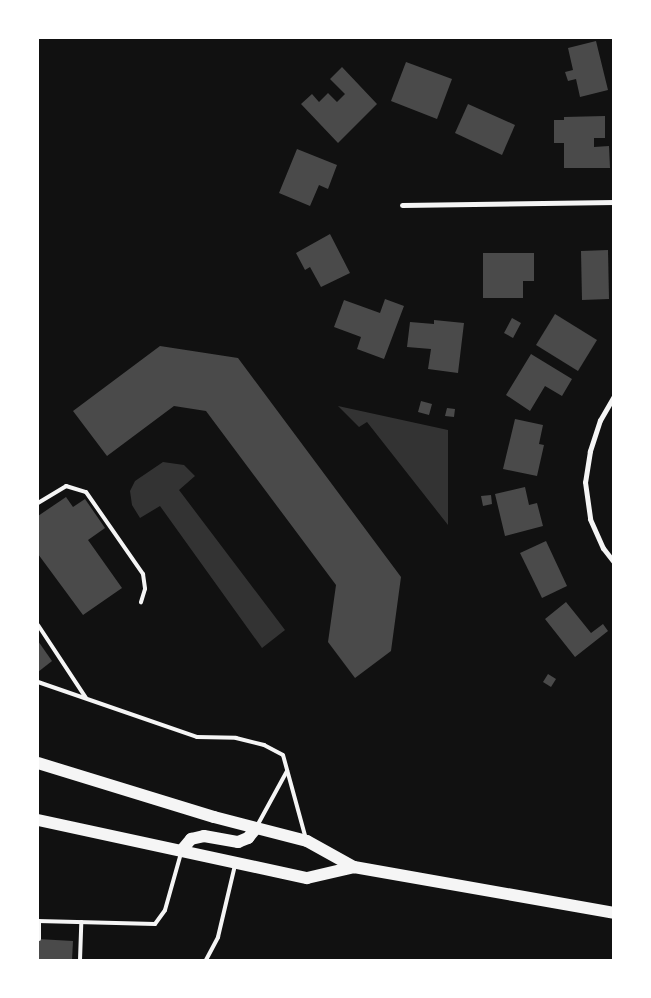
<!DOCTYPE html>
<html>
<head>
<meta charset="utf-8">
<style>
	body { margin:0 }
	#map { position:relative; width:651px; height:998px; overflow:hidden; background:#111; font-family:"Source Sans 3",sans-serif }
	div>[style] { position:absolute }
	.water>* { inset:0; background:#333 }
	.building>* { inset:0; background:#4a4a4a }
	.service>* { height:4px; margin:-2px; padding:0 2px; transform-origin:2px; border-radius:2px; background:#f5f5f5 }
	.minor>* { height:5px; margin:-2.5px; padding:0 2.5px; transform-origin:2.5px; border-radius:2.5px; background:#f5f5f5 }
	.primary>* { height:12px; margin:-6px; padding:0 6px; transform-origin:6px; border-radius:6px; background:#f5f5f5 }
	span { translate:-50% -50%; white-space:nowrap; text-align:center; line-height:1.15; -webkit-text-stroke:5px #fff; paint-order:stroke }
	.frame { position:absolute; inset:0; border:39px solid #fff; pointer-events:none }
</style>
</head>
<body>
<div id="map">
	<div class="water">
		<div style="clip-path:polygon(338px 406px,448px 430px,448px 525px,367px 422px,359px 427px)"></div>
		<div style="clip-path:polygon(163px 462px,184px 465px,195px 476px,179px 490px,285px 630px,262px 648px,160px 506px,140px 518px,132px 505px,130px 491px,135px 481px)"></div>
	</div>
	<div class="building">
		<div style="clip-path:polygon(596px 41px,608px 90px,580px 97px,576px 79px,568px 81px,565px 72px,573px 70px,568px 48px)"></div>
		<div style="clip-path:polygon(406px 62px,452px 79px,437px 119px,391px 101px)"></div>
		<div style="clip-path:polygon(342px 67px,377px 104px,338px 143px,301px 104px,312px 94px,319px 102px,328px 93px,337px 102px,345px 94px,330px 79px)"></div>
		<div style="clip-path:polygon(468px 104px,515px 125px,502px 155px,455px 133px)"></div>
		<div style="clip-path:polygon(605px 116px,605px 138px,594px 138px,594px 147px,609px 146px,610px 168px,564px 168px,564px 143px,554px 143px,554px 120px,564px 120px,564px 117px)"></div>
		<div style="clip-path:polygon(297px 149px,337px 165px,328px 189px,319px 185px,310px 206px,279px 193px)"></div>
		<div style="clip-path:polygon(330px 234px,350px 273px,321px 287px,310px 267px,305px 270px,296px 253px)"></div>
		<div style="clip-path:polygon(608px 250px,609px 299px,582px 300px,581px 251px)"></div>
		<div style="clip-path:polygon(483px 253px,534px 253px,534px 281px,523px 281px,523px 298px,483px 298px)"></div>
		<div style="clip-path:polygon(385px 299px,404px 306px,384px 359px,357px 349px,361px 337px,334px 327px,344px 300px,380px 313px)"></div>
		<div style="clip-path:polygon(555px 314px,597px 340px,578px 371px,536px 345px)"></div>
		<div style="clip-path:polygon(512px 318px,521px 323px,513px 338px,504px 333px)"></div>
		<div style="clip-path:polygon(434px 320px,464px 323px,458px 373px,428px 369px,431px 349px,407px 347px,410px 322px,434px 324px)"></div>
		<div style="clip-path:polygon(160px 346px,238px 358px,401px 577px,391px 651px,355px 678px,328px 642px,336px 585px,206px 411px,174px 406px,107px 456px,73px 411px)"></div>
		<div style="clip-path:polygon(531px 354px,572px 379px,562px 396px,545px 386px,530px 411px,506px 395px)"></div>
		<div style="clip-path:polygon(421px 401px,432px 404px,429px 415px,418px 412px)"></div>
		<div style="clip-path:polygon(447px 408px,455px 409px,454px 417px,445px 416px)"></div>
		<div style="clip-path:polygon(515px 419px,543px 425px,539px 444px,544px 445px,537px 476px,503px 469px)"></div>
		<div style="clip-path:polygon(525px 487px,529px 505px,537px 503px,543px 526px,505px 536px,495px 494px)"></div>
		<div style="clip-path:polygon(491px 495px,492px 504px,483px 506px,481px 496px)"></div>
		<div style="clip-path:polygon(66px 497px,73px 507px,85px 499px,105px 528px,88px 540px,122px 588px,83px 615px,38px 554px,38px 516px)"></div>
		<div style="clip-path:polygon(546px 541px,567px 586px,542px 598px,520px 553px)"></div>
		<div style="clip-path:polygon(566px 602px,591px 633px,603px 624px,608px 631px,575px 657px,545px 619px)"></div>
		<div style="clip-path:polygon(38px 641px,52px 661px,38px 672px)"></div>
		<div style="clip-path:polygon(548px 674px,556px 679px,551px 687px,543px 682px)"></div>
		<div style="clip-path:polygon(38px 939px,73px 941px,72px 960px,38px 960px)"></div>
	</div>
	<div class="service">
		<div style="left:38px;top:503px;width:33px;rotate:-31deg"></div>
		<div style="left:66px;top:486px;width:21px;rotate:17deg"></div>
		<div style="left:86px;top:492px;width:100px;rotate:55.2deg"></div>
		<div style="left:143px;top:574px;width:15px;rotate:82deg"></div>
		<div style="left:145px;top:589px;width:14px;rotate:107deg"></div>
		<div style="left:38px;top:625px;width:87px;rotate:56.7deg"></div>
		<div style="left:38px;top:682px;width:168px;rotate:19.1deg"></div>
		<div style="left:197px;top:737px;width:39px;rotate:1deg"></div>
		<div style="left:236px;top:738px;width:29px;rotate:14deg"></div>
		<div style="left:264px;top:745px;width:21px;rotate:28deg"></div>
		<div style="left:283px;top:755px;width:87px;rotate:74.7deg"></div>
		<div style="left:257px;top:826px;width:63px;rotate:-61.4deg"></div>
		<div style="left:38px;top:921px;width:117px;rotate:1.5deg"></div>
		<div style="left:155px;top:924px;width:17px;rotate:-54deg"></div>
		<div style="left:165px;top:910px;width:59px;rotate:-74.3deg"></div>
		<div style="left:39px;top:921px;width:18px;rotate:90deg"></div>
		<div style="left:80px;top:960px;width:38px;rotate:-88deg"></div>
		<div style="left:206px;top:960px;width:26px;rotate:-62deg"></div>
		<div style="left:218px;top:937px;width:74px;rotate:-76.7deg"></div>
	</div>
	<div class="minor">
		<div style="left:402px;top:205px;width:212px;rotate:-0.8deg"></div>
		<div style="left:614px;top:396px;width:28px;rotate:120deg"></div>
		<div style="left:600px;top:420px;width:33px;rotate:108deg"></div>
		<div style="left:590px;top:451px;width:31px;rotate:99deg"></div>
		<div style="left:585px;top:482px;width:37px;rotate:82deg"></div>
		<div style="left:590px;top:519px;width:32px;rotate:66deg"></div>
		<div style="left:603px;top:548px;width:18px;rotate:52deg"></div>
	</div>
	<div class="primary">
		<div style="left:38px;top:763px;width:184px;rotate:17.1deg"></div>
		<div style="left:214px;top:817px;width:96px;rotate:14.5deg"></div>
		<div style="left:307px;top:841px;width:54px;rotate:29deg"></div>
		<div style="left:354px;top:867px;width:264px;rotate:10deg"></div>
		<div style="left:38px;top:820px;width:275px;rotate:12.2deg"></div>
		<div style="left:307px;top:878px;width:48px;rotate:-13.2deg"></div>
		<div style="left:181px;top:851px;width:16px;rotate:-50deg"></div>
		<div style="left:191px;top:839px;width:13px;rotate:-13deg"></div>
		<div style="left:204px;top:836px;width:35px;rotate:10deg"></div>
		<div style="left:238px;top:842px;width:11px;rotate:-22deg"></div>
		<div style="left:248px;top:838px;width:13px;rotate:-51deg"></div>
	</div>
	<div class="frame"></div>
</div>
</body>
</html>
